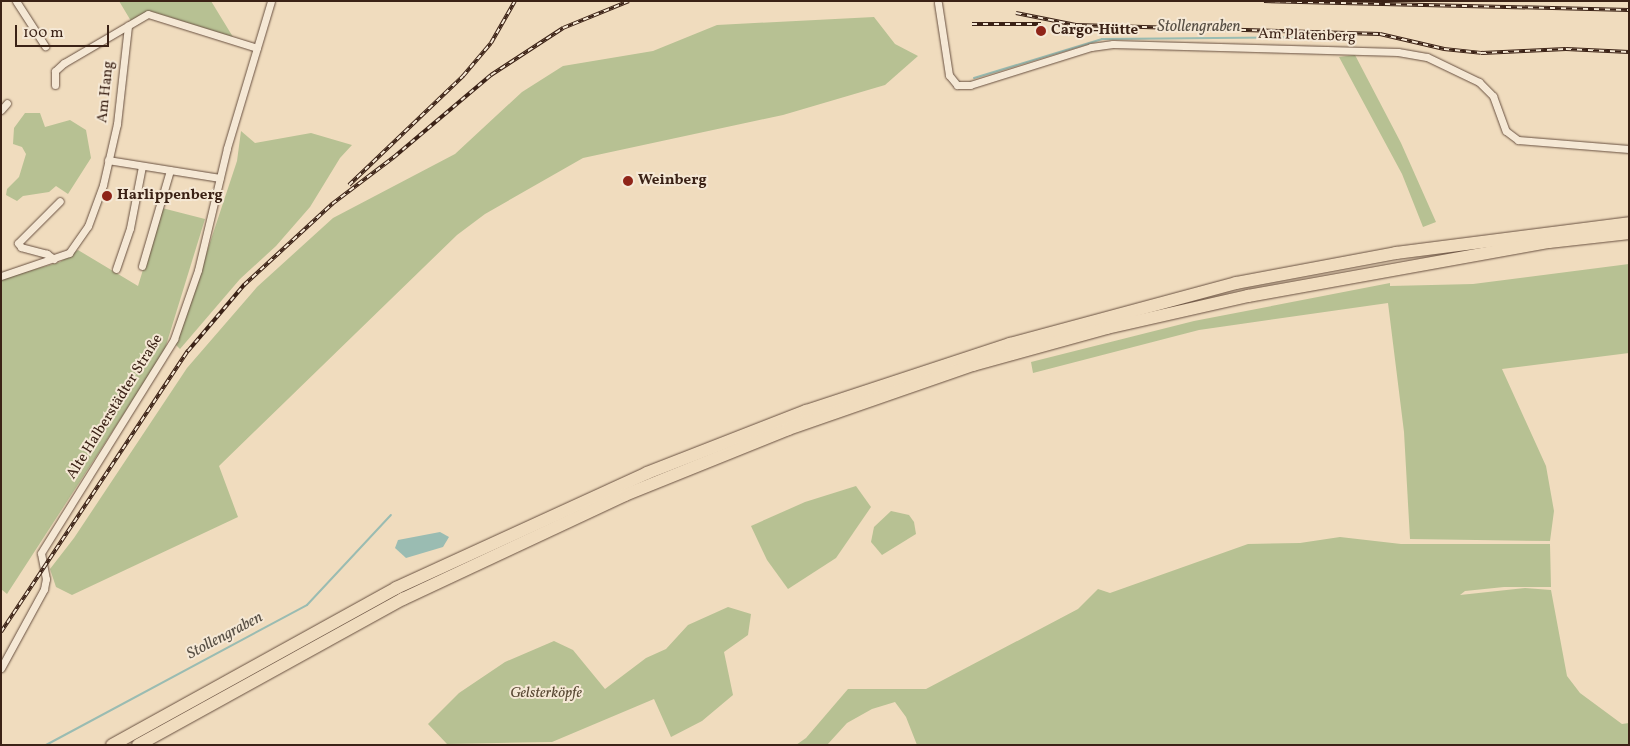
<!DOCTYPE html>
<html>
<head>
<meta charset="utf-8">
<style>
	body { margin:0 }
	#map { position:relative; width:1630px; height:746px; overflow:hidden; background:#f0dcbe; font-family:Vollkorn,serif }
	div>[style] { position:absolute }
	.green>* { inset:0; background:#b7c193 }
	.water>* { inset:0; background:#9abcb2 }
	.stream>* { height:2px; margin:-1px; padding:0 1px; transform-origin:1px; border-radius:1px; background:#9abcb2 }
	.roads { filter:drop-shadow(0 0 1px #685040) drop-shadow(0 0 1px #685040) }
	.minor>* { height:7px; margin:-3.5px; padding:0 3.5px; transform-origin:3.5px; border-radius:3.5px; background:#f5e8d5 }
	.motorway>* { height:12px; margin:-6px; padding:0 6px; transform-origin:6px; border-radius:6px; background:#f0dcbe }
	.rail>* { height:4px; margin-top:-2px; transform-origin:0; background:repeating-linear-gradient(90deg,#f5e8d5 0 5.5px,#3b2216 0 11px); box-sizing:border-box; border-block:1px solid #3b2216 }
	.dots>* { width:14px; height:14px; translate:-50% -50%; box-sizing:border-box; border:2px solid #f5e8d5; border-radius:50% }
	span { translate:-50% -50%; white-space:nowrap; text-align:center; line-height:1.15; -webkit-text-stroke:4px #f5e8d5; paint-order:stroke }
	.poi-label { font-size:15px; color:#3b2216; font-weight:700 }
	.left { translate:0 -50%; text-align:left }
	.street-label { font-size:15px; color:#3b2216 }
	.park-label { font-size:15px; color:#5a4a35; font-style:italic }
	.water-label { font-size:16px; color:#585045; font-style:italic }
	.frame { position:absolute; inset:0; border:2px solid #3b2216; pointer-events:none }
	.scale { position:absolute; left:15px; top:25px; width:94px; height:22px; box-sizing:border-box; border:2px solid #3b2216; border-top:0; padding-left:6px; font-size:15px; line-height:18px; white-space:nowrap; color:#3b2216; -webkit-text-stroke:4px #f5e8d5; paint-order:stroke }
</style>
</head>
<body>
<div id="map">
	<div class="green">
		<div style="clip-path:polygon(119px 1px,211px 1px,233px 37px,150px 11px,131px 21px)"></div>
		<div style="clip-path:polygon(874px 17px,895px 44px,918px 56px,885px 85px,783px 115px,583px 158px,485px 214px,457px 235px,219px 466px,238px 517px,72px 595px,56px 587px,50px 569px,74px 538px,187px 368px,257px 287px,333px 218px,455px 154px,522px 92px,563px 66px,653px 51px,717px 25px)"></div>
		<div style="clip-path:polygon(1355px 55px,1401px 143px,1436px 222px,1423px 227px,1402px 174px,1339px 57px)"></div>
		<div style="clip-path:polygon(25px 113px,40px 113px,45px 127px,70px 120px,86px 130px,91px 158px,68px 194px,56px 186px,49px 192px,23px 196px,17px 201px,6px 195px,7px 189px,19px 177px,26px 154px,22px 147px,13px 144px,14px 128px)"></div>
		<div style="clip-path:polygon(241px 131px,255px 143px,311px 133px,352px 145px,340px 158px,310px 207px,276px 246px,240px 279px,180px 349px,176px 345px,237px 161px)"></div>
		<div style="clip-path:polygon(162px 208px,205px 219px,164px 352px,7px 594px,1px 589px,1px 279px,60px 262px,78px 250px,138px 286px)"></div>
		<div style="clip-path:polygon(1629px 264px,1629px 353px,1502px 369px,1546px 466px,1554px 511px,1550px 541px,1410px 539px,1404px 432px,1388px 303px,1199px 330px,1033px 373px,1031px 362px,1194px 321px,1390px 283px,1390px 286px,1473px 284px)"></div>
		<div style="clip-path:polygon(856px 486px,871px 507px,836px 558px,788px 589px,767px 560px,751px 526px,805px 502px)"></div>
		<div style="clip-path:polygon(891px 511px,909px 515px,914px 522px,916px 534px,882px 555px,871px 542px,874px 527px)"></div>
		<div style="clip-path:polygon(1340px 537px,1401px 544px,1550px 544px,1551px 587px,1504px 587px,1465px 591px,1460px 595px,1525px 588px,1551px 590px,1567px 676px,1580px 693px,1622px 724px,1629px 723px,1629px 745px,917px 745px,906px 717px,895px 702px,872px 709px,847px 723px,827px 745px,796px 745px,806px 738px,848px 689px,926px 689px,1078px 609px,1098px 589px,1110px 593px,1248px 544px,1300px 543px)"></div>
		<div style="clip-path:polygon(728px 607px,751px 614px,748px 635px,724px 652px,733px 695px,702px 721px,671px 737px,654px 699px,552px 742px,447px 744px,428px 724px,459px 693px,505px 662px,554px 641px,573px 650px,605px 689px,646px 658px,666px 649px,688px 625px)"></div>
	</div>
	<div class="water">
		<div style="clip-path:polygon(440px 532px,449px 537px,443px 547px,406px 558px,395px 548px,398px 540px)"></div>
	</div>
	<div class="stream">
		<div style="left:974px;top:78px;width:134px;rotate:-16.9deg"></div>
		<div style="left:1102px;top:39px;width:237px;rotate:-0.5deg"></div>
		<div style="left:46px;top:745px;width:296px;rotate:-28.2deg"></div>
		<div style="left:307px;top:605px;width:123px;rotate:-47deg"></div>
	</div>
	<div class="roads">
		<div class="minor">
			<div style="left:16px;top:1px;width:54px;rotate:57.2deg"></div>
			<div style="left:938px;top:3px;width:73px;rotate:81.3deg"></div>
			<div style="left:949px;top:75px;width:13px;rotate:51deg"></div>
			<div style="left:957px;top:85px;width:13px"></div>
			<div style="left:970px;top:85px;width:127px;rotate:-17.4deg"></div>
			<div style="left:1091px;top:47px;width:22px;rotate:-8deg"></div>
			<div style="left:1113px;top:44px;width:285px;rotate:1.6deg"></div>
			<div style="left:1398px;top:52px;width:29px;rotate:10deg"></div>
			<div style="left:1427px;top:57px;width:58px;rotate:25.7deg"></div>
			<div style="left:1479px;top:82px;width:20px;rotate:45deg"></div>
			<div style="left:1493px;top:96px;width:37px;rotate:70deg"></div>
			<div style="left:1506px;top:131px;width:15px;rotate:37deg"></div>
			<div style="left:1518px;top:140px;width:111px;rotate:4.6deg"></div>
			<div style="left:55px;top:85px;width:14px;rotate:-90deg"></div>
			<div style="left:55px;top:71px;width:12px;rotate:-42deg"></div>
			<div style="left:64px;top:63px;width:97px;rotate:-30.3deg"></div>
			<div style="left:148px;top:14px;width:114px;rotate:17.3deg"></div>
			<div style="left:1px;top:110px;width:9px;rotate:-49deg"></div>
			<div style="left:108px;top:160px;width:113px;rotate:9.1deg"></div>
			<div style="left:54px;top:259px;width:9px;rotate:-144deg"></div>
			<div style="left:47px;top:254px;width:27px;rotate:-165deg"></div>
			<div style="left:21px;top:247px;width:5px;rotate:-127deg"></div>
			<div style="left:18px;top:243px;width:59px;rotate:-45deg"></div>
			<div style="left:142px;top:266px;width:100px;rotate:-73.7deg"></div>
			<div style="left:116px;top:269px;width:43px;rotate:-71.1deg"></div>
			<div style="left:130px;top:228px;width:63px;rotate:-79deg"></div>
			<div style="left:1px;top:276px;width:72px;rotate:-18.7deg"></div>
			<div style="left:69px;top:253px;width:33px;rotate:-55deg"></div>
			<div style="left:88px;top:226px;width:44px;rotate:-69.9deg"></div>
			<div style="left:103px;top:185px;width:63px;rotate:-77.1deg"></div>
			<div style="left:117px;top:124px;width:99px;rotate:-83.6deg"></div>
			<div style="left:1px;top:668px;width:90px;rotate:-61.4deg"></div>
			<div style="left:44px;top:589px;width:10px;rotate:-79deg"></div>
			<div style="left:46px;top:579px;width:26px;rotate:-101deg"></div>
			<div style="left:41px;top:553px;width:252px;rotate:-58.1deg"></div>
			<div style="left:174px;top:339px;width:73px;rotate:-70.8deg"></div>
			<div style="left:198px;top:270px;width:125px;rotate:-76.6deg"></div>
			<div style="left:227px;top:148px;width:153px;rotate:-73.3deg"></div>
		</div>
		<div class="motorway">
			<div style="left:112px;top:745px;width:325px;rotate:-28.9deg"></div>
			<div style="left:396px;top:588px;width:276px;rotate:-24.6deg"></div>
			<div style="left:647px;top:473px;width:171px;rotate:-21.3deg"></div>
			<div style="left:806px;top:411px;width:215px;rotate:-18.2deg"></div>
			<div style="left:1010px;top:344px;width:234px;rotate:-15.1deg"></div>
			<div style="left:1236px;top:283px;width:163px;rotate:-10.6deg"></div>
			<div style="left:1396px;top:253px;width:235px;rotate:-7.3deg"></div>
			<div style="left:138px;top:745px;width:303px;rotate:-28.9deg"></div>
			<div style="left:403px;top:599px;width:245px;rotate:-25.1deg"></div>
			<div style="left:625px;top:495px;width:176px;rotate:-22deg"></div>
			<div style="left:788px;top:429px;width:196px;rotate:-19.1deg"></div>
			<div style="left:973px;top:365px;width:139px;rotate:-15.4deg"></div>
			<div style="left:1107px;top:328px;width:145px;rotate:-12.8deg"></div>
			<div style="left:1248px;top:296px;width:306px;rotate:-10.2deg"></div>
			<div style="left:1549px;top:242px;width:81px;rotate:-6.4deg"></div>
		</div>
	</div>
	<div class="rail">
		<div style="left:1264px;top:1px;width:365px;rotate:1.4deg"></div>
		<div style="left:1016px;top:13px;width:61px;rotate:11.3deg"></div>
		<div style="left:1076px;top:25px;width:304px;rotate:1.7deg"></div>
		<div style="left:1380px;top:34px;width:66px;rotate:13.2deg"></div>
		<div style="left:1444px;top:49px;width:37px;rotate:6deg"></div>
		<div style="left:1481px;top:53px;width:85px;rotate:-2.7deg"></div>
		<div style="left:1566px;top:49px;width:63px;rotate:2.7deg"></div>
		<div style="left:972px;top:24px;width:69px"></div>
		<div style="left:349px;top:185px;width:158px;rotate:-43.7deg"></div>
		<div style="left:463px;top:76px;width:43px;rotate:-49.7deg"></div>
		<div style="left:491px;top:43px;width:48px;rotate:-60.3deg"></div>
		<div style="left:1px;top:632px;width:338px;rotate:-56.4deg"></div>
		<div style="left:188px;top:351px;width:87px;rotate:-49.7deg"></div>
		<div style="left:244px;top:285px;width:120px;rotate:-42.6deg"></div>
		<div style="left:332px;top:204px;width:78px;rotate:-37.2deg"></div>
		<div style="left:394px;top:157px;width:127px;rotate:-40.2deg"></div>
		<div style="left:491px;top:75px;width:86px;rotate:-33.1deg"></div>
		<div style="left:563px;top:28px;width:71px;rotate:-22.2deg"></div>
	</div>
	<div class="dots">
		<div style="left:1041px;top:31px;background:#8f2418"></div>
		<div style="left:628px;top:181px;background:#8f2418"></div>
		<div style="left:107px;top:196px;background:#8f2418"></div>
	</div>
	<div class="poi-label">
		<span class="left" style="left:1051px;top:31px">Cargo-Hütte</span>
		<span class="left" style="left:638px;top:181px">Weinberg</span>
		<span class="left" style="left:117px;top:196px">Harlippenberg</span>
	</div>
	<div class="street-label">
		<span style="left:1307px;top:36px;rotate:2deg">Am Platenberg</span>
		<span style="left:106px;top:92px;rotate:-84deg">Am Hang</span>
		<span style="left:115px;top:407px;rotate:-58deg">Alte Halberstädter Straße</span>
	</div>
	<div class="park-label">
		<span style="left:546px;top:694px">Gelsterköpfe</span>
	</div>
	<div class="water-label">
		<span style="left:1199px;top:27px">Stollengraben</span>
		<span style="left:225px;top:636px;rotate:-28deg">Stollengraben</span>
	</div>
	<div class="frame"></div>
	<div class="scale">100 m</div>
</div>
</body>
</html>
